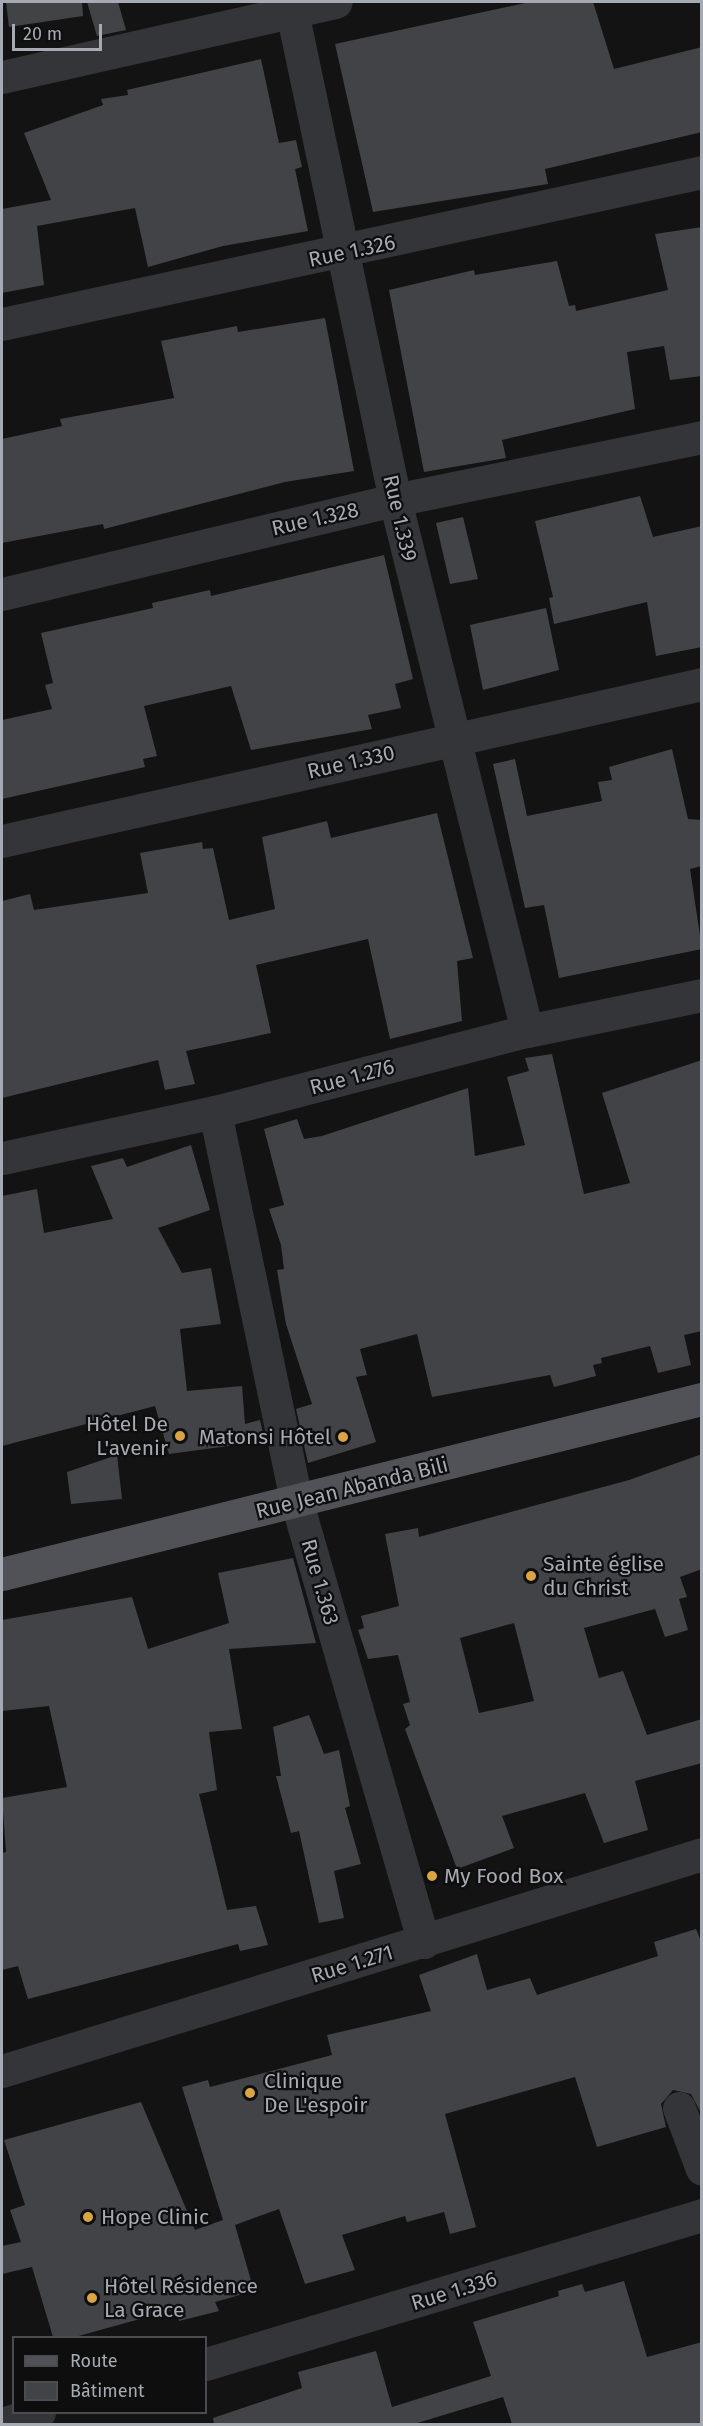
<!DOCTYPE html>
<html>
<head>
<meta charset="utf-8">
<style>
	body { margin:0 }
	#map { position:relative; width:703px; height:2426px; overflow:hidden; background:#131314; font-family:"Fira Sans",sans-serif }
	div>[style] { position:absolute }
	.building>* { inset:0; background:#424347 }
	.minor>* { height:33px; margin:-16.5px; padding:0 16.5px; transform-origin:16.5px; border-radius:16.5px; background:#343539 }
	.major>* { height:33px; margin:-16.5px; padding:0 16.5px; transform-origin:16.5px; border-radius:16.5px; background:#515257 }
	.dots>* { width:16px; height:16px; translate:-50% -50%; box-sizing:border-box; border:3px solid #0e0e0f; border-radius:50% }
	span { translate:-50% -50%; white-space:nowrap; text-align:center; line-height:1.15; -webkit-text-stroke:4.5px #0e0e0f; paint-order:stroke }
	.street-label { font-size:21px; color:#a6aab3 }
	.poi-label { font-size:21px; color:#a6aab3 }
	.right { translate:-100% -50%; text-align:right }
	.left { translate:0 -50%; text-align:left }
	.frame { position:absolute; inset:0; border:3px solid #a6aab3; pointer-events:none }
	.legend { position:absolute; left:12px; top:2336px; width:195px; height:78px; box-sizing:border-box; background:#0e0e0f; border:2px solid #4b4c51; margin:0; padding:8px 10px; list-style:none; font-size:18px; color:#a6aab3 }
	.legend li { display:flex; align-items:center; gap:12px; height:30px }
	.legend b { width:30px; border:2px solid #4b4c51 }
	.scale { position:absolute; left:12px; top:24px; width:90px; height:27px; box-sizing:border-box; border:3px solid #a6aab3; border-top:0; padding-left:8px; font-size:18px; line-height:21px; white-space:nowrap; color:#a6aab3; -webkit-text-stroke:4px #0e0e0f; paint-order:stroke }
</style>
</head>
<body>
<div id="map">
	<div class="building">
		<div style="clip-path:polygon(6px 2px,82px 2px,83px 16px,9px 27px)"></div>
		<div style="clip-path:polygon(87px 2px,118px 2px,126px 30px,97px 36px)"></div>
		<div style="clip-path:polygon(530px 2px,593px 2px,614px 69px,702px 47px,702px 132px,545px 169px,548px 184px,373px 212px,335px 44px)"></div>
		<div style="clip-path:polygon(261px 59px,279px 143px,296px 140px,302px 167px,295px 169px,308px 231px,223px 246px,148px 267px,135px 208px,37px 226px,44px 285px,2px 293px,2px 209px,51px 200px,24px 133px,103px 105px,101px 99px,128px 95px,127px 90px)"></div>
		<div style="clip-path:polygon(702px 227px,702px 376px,670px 380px,664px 346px,627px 352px,635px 409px,502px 440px,506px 458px,424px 472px,389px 290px,474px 270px,475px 275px,557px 261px,569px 306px,575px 305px,576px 311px,668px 290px,655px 234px)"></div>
		<div style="clip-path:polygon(325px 318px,354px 471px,285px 482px,104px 529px,103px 524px,2px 543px,2px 439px,62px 426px,60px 419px,174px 398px,161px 341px,237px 326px,238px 332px)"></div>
		<div style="clip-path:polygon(640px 496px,653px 537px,702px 526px,702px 647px,656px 656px,647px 602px,554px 624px,549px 598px,553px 597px,535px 521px)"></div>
		<div style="clip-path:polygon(463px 517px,478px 579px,450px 584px,436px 523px)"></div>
		<div style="clip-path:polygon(384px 555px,413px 679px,395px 684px,401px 708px,368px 715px,372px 729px,251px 750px,231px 686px,144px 706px,157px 756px,143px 759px,145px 767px,2px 799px,2px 720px,52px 709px,45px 685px,53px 683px,41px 633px,153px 608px,152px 603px,210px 590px,211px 596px)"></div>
		<div style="clip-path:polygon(546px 608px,559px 670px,483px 690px,470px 625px)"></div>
		<div style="clip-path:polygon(672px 749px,688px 819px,702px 820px,702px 866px,690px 869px,702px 949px,559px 978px,544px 905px,525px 908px,493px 764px,515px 759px,527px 816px,602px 801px,598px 782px,612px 780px,609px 767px)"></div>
		<div style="clip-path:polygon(437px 813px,473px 958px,457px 961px,462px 1021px,390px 1039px,368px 939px,256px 965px,271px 1033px,186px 1051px,195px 1084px,165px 1090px,158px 1060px,2px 1098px,2px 901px,30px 894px,34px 910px,148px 893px,140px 853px,202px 842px,203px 849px,213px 848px,229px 920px,275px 909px,262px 837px,327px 821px,331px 838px)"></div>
		<div style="clip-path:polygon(552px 1054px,584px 1194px,630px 1183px,602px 1093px,702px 1060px,702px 1331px,684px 1335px,691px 1365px,658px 1373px,650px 1346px,601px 1358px,602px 1363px,593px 1365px,596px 1376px,554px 1387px,550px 1375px,432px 1397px,417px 1334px,360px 1349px,367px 1375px,356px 1377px,376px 1442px,308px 1463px,296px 1409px,312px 1404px,286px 1324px,277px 1270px,284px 1269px,281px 1245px,269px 1209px,284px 1205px,264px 1129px,297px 1119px,304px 1139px,322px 1136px,468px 1088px,475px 1156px,525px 1145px,507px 1077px,529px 1071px,525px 1058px)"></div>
		<div style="clip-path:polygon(191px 1145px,210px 1210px,158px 1228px,182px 1273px,211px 1268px,221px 1324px,180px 1329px,187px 1391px,242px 1386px,245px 1424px,260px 1420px,265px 1441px,169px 1454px,155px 1406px,2px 1446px,2px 1196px,37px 1189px,44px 1233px,113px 1219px,91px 1166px,123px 1158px,127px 1167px)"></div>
		<div style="clip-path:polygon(evenodd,702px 1454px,702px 1569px,680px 1577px,687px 1597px,679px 1599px,688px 1630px,665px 1637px,655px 1609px,584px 1628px,599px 1678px,623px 1671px,647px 1735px,702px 1719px,702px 1763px,635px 1781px,648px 1830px,604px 1843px,585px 1793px,502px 1816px,514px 1848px,457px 1869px,405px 1729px,410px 1725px,403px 1704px,410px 1702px,398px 1655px,368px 1659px,358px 1630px,364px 1628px,361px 1616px,399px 1606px,385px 1534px,418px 1528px,419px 1537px,629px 1480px,702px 1454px,514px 1623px,534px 1701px,479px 1713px,460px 1638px,514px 1623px)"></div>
		<div style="clip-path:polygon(117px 1455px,122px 1499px,71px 1504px,67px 1472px)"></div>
		<div style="clip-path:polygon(293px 1558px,316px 1643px,229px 1649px,242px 1729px,209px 1732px,217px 1790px,199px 1794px,227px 1910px,256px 1906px,268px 1945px,240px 1951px,238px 1944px,28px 1999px,18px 1966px,2px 1970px,2px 1853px,6px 1852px,2px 1798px,67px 1787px,49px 1706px,2px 1711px,2px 1620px,132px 1597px,148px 1649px,229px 1623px,218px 1573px)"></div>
		<div style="clip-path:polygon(309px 1715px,324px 1754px,339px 1750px,350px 1806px,345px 1808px,361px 1864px,334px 1871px,344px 1918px,319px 1923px,299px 1831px,291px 1833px,276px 1776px,281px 1776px,273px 1727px)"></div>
		<div style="clip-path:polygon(696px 1929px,702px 1943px,702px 2115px,691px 2094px,673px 2090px,661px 2104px,666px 2127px,597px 2147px,575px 2077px,445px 2114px,476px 2227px,450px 2234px,444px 2212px,407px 2222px,405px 2216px,342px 2235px,355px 2270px,305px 2284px,279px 2209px,235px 2225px,254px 2291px,215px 2302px,219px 2311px,179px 2321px,176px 2309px,75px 2337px,53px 2337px,32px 2267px,2px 2274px,2px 2246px,21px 2242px,10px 2210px,25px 2205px,4px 2140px,141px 2102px,195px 2230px,223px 2220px,182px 2087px,208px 2080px,210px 2087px,332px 2055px,327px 2035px,431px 2011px,419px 1975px,477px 1954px,487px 1990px,530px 1978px,537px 1995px,658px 1956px,654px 1942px)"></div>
		<div style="clip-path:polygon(624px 2281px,647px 2357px,702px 2342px,702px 2424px,512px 2424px,503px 2397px,414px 2424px,214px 2424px,213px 2418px,302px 2388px,298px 2372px,376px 2351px,392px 2407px,491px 2376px,473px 2322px,559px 2296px,558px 2291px,582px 2284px,585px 2292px)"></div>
	</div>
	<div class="minor">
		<div style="left:290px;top:2px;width:509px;rotate:78.09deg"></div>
		<div style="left:395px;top:500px;width:547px;rotate:76.04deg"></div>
		<div style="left:2px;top:77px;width:342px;rotate:-12.7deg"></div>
		<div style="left:2px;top:324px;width:716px;rotate:-12.25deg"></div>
		<div style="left:2px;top:594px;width:404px;rotate:-13.5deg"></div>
		<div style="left:395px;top:500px;width:313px;rotate:-11.6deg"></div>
		<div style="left:2px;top:841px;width:717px;rotate:-12.64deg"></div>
		<div style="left:215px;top:1112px;width:400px;rotate:78.2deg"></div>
		<div style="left:297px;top:1503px;width:457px;rotate:73.9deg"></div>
		<div style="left:2px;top:1158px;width:218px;rotate:-12.2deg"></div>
		<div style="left:215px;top:1112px;width:322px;rotate:-14.6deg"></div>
		<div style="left:527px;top:1031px;width:179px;rotate:-11.6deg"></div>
		<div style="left:2px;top:2071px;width:733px;rotate:-17.22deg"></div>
		<div style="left:679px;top:2108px;width:65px;rotate:69.3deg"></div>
		<div style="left:206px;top:2364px;width:518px;rotate:-16.72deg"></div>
		<div style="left:2px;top:2424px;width:39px;rotate:-18deg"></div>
	</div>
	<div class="major">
		<div style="left:2px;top:1574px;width:722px;rotate:-14.04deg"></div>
	</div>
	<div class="dots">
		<div style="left:180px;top:1436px;background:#daa445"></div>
		<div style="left:343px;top:1437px;background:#daa445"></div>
		<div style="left:531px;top:1576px;background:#daa445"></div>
		<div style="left:432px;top:1876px;background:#daa445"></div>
		<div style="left:250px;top:2093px;background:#daa445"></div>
		<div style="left:88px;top:2217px;background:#daa445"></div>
		<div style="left:92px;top:2298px;background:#daa445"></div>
	</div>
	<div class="street-label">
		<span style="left:352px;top:251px;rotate:-12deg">Rue 1.326</span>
		<span style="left:400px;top:518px;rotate:77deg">Rue 1.339</span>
		<span style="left:315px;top:519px;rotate:-13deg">Rue 1.328</span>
		<span style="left:351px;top:762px;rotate:-13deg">Rue 1.330</span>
		<span style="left:352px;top:1077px;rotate:-15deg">Rue 1.276</span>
		<span style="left:352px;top:1488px;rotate:-14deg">Rue Jean Abanda Bili</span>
		<span style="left:320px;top:1582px;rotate:74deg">Rue 1.363</span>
		<span style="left:352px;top:1964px;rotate:-17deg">Rue 1.271</span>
		<span style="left:454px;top:2291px;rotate:-17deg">Rue 1.336</span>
	</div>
	<div class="poi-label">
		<span class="right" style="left:168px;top:1436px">Hôtel De<br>L'avenir</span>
		<span class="right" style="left:331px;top:1437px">Matonsi Hôtel</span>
		<span class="left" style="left:543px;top:1576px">Sainte église<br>du Christ</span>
		<span class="left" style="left:444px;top:1876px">My Food Box</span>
		<span class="left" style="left:264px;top:2093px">Clinique<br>De L'espoir</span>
		<span class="left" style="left:101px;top:2217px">Hope Clinic</span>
		<span class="left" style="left:104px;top:2298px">Hôtel Résidence<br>La Grace</span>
	</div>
	<div class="frame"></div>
	<ul class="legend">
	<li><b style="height:8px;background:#515257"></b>Route</li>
	<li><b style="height:16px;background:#424347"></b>Bâtiment</li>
	</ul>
	<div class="scale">20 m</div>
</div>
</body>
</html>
